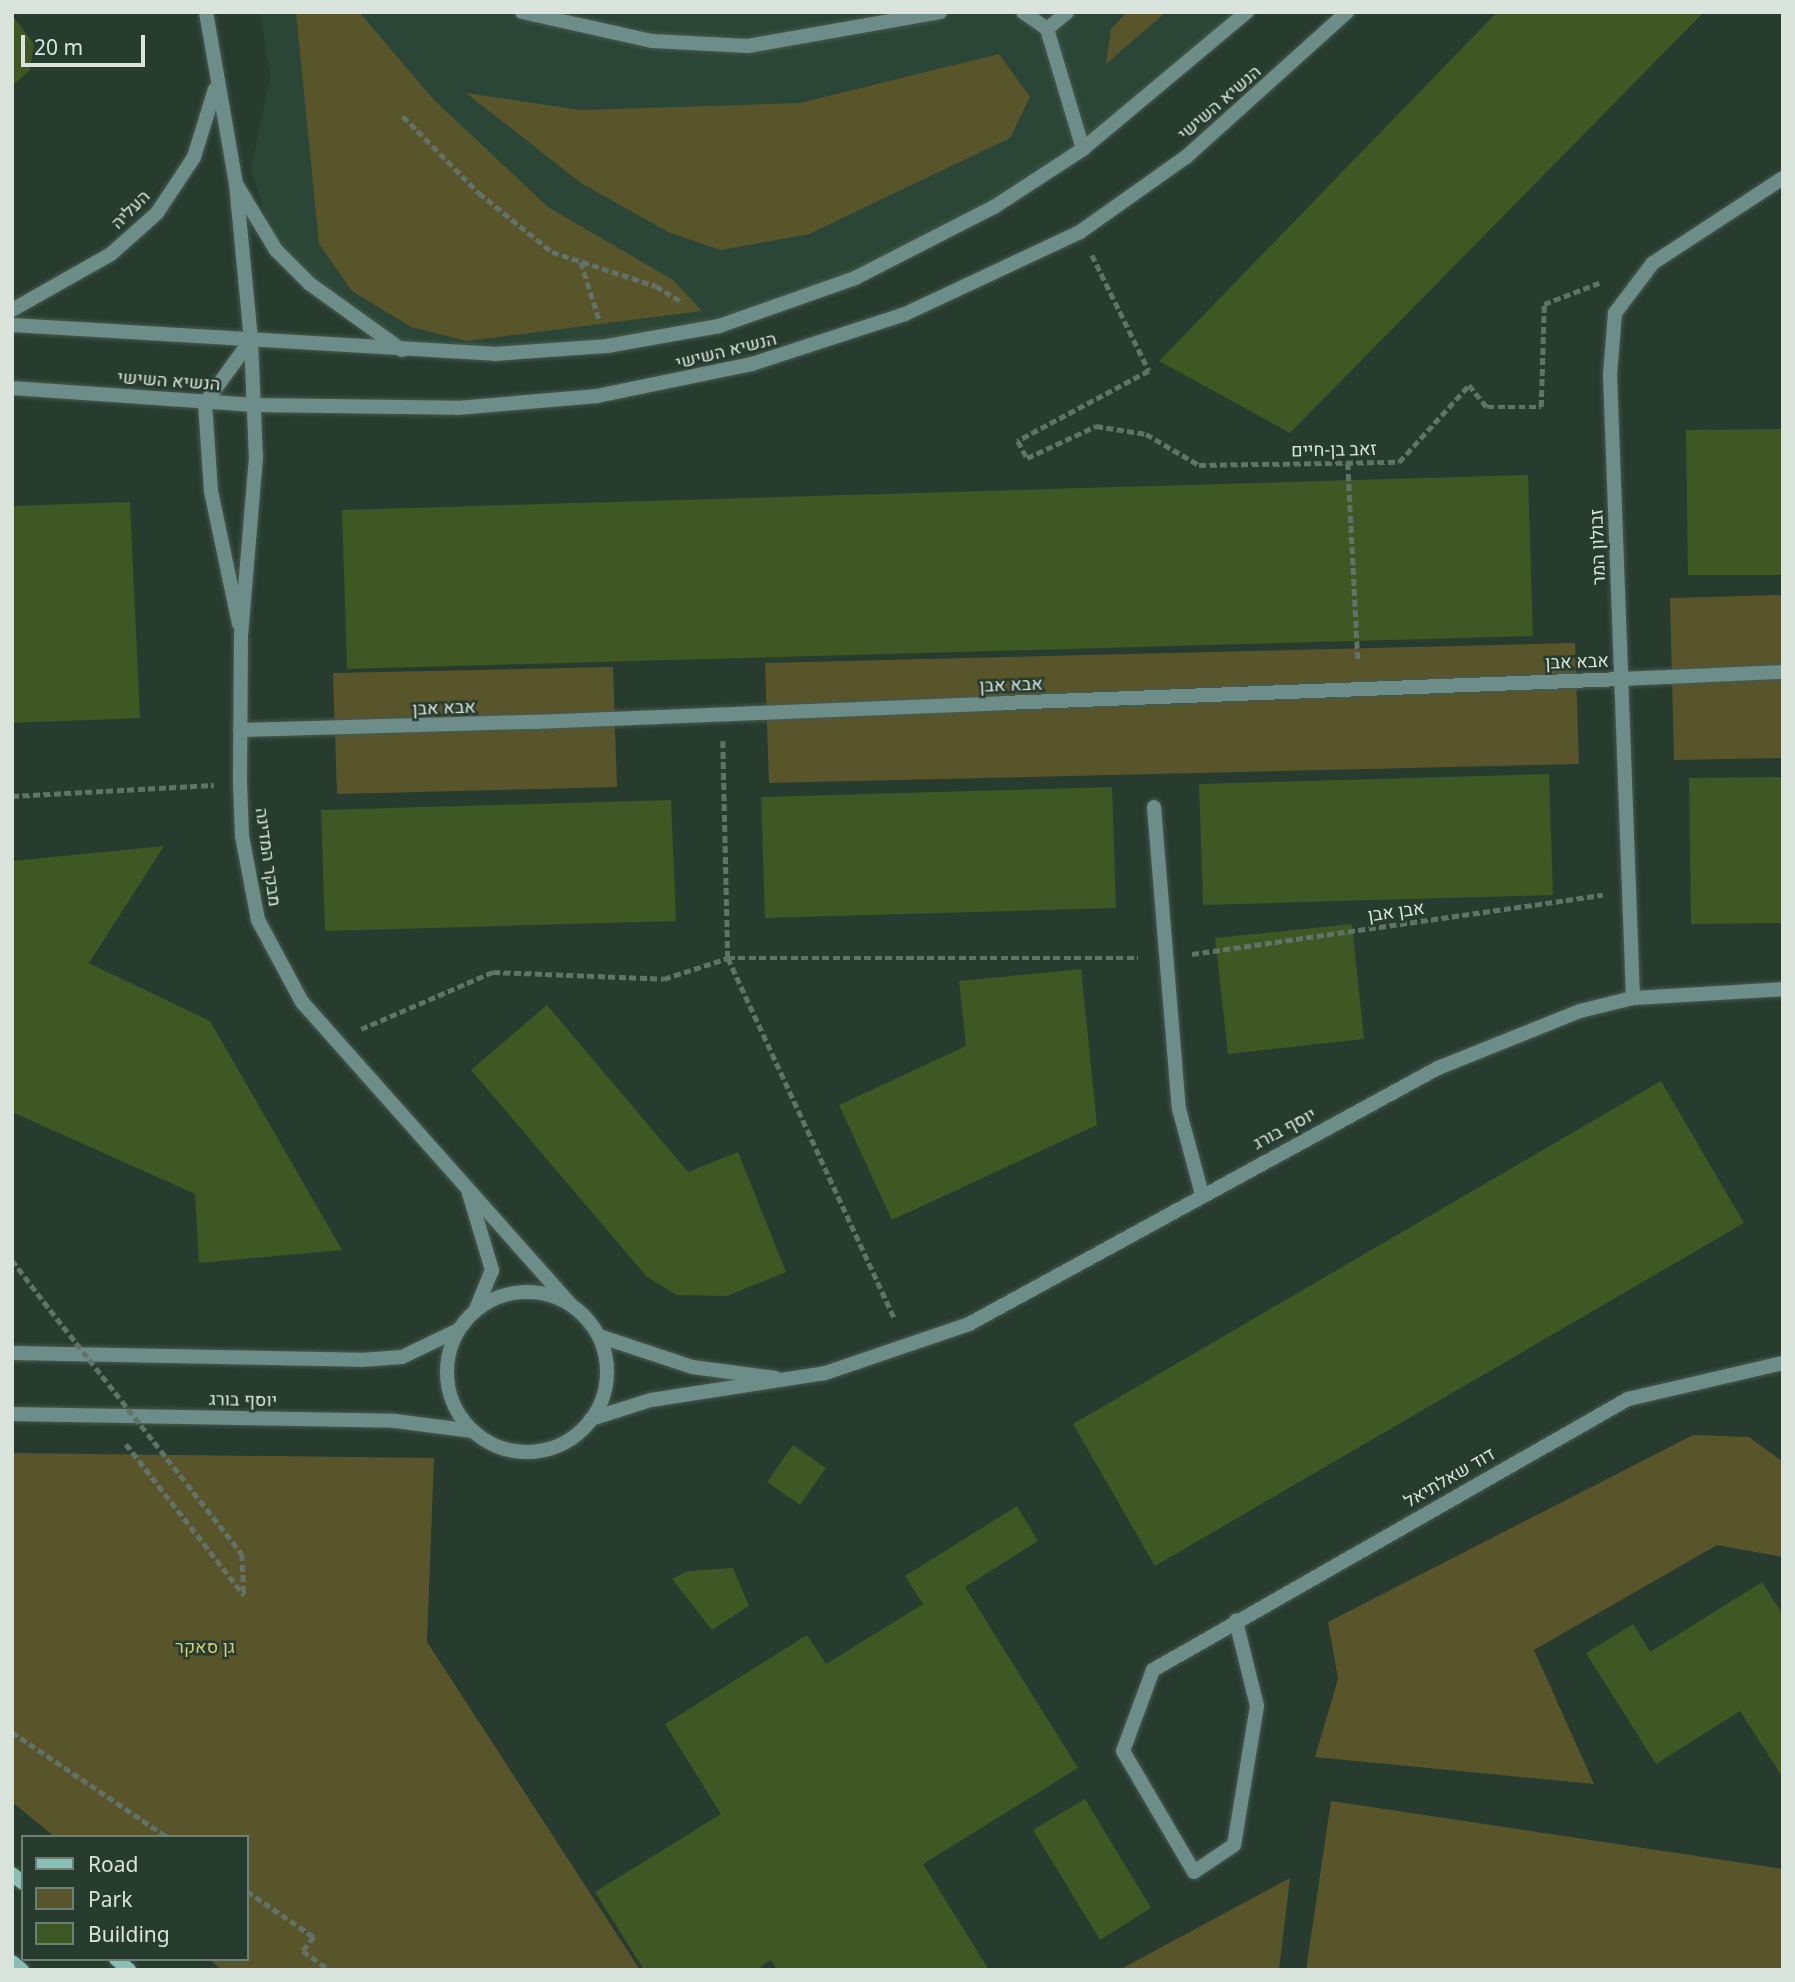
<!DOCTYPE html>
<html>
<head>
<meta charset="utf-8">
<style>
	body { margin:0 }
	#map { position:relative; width:1795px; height:1982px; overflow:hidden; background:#273b2f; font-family:"Noto Sans",Heebo,sans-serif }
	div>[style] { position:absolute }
	.built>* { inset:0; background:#2b4636 }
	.green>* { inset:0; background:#59552a }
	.building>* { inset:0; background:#3e5723 }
	.path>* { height:4.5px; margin-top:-2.25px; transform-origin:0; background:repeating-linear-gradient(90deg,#617268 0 7px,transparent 0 10.5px) }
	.roads { filter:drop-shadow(0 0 2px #47594e) drop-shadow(0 0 2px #47594e) }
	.service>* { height:14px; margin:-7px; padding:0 7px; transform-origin:7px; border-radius:7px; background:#6c8d88 }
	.pedestrian>* { height:14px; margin:-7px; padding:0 7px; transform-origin:7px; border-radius:7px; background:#6c8d88 }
	.minor>* { height:14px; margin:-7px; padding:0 7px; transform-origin:7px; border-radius:7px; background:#6c8d88 }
	.tertiary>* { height:14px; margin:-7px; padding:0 7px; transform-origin:7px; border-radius:7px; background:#6c8d88 }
	.tertiary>.ring { margin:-7px; padding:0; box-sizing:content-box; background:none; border:14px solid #6c8d88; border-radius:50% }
	.secondary>* { height:14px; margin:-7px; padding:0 7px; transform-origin:7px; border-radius:7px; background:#89bfb7 }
	.path-bridge>* { height:4.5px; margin-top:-2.25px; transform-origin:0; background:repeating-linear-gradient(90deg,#617268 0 7px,transparent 0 10.5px) }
	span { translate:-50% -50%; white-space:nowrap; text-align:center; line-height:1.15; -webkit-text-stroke:5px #273b2f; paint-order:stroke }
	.street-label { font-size:18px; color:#d9e4dd }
	.park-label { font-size:18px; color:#d6cd72 }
	.frame { position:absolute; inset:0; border:14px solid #d9e4dd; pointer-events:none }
	.legend { position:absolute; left:21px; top:1835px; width:228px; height:126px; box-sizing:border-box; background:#273b2f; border:2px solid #6e7f75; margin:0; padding:9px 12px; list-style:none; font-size:21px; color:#d9e4dd }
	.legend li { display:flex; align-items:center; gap:14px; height:35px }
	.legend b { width:35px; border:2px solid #6e7f75 }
	.scale { position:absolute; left:21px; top:35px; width:124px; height:32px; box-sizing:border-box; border:4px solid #d9e4dd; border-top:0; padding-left:9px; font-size:21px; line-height:24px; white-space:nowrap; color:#d9e4dd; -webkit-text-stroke:5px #273b2f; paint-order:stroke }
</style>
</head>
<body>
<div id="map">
	<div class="built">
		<div style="clip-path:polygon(260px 12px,1247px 12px,1131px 112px,923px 247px,752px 315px,607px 346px,403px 351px,276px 250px,251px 169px,270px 77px)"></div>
	</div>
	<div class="green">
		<div style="clip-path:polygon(296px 12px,359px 12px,434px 100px,548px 207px,673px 280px,702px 311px,467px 341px,411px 327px,352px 291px,319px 244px)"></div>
		<div style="clip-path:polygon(1127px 12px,1166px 12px,1106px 64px,1111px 29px)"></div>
		<div style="clip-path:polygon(999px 54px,1030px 97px,1010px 138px,809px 234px,721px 250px,668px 232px,581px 183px,466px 93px,581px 110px,800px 103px)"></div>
		<div style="clip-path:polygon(1783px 595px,1783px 758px,1674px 760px,1670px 598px)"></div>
		<div style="clip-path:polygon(1575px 643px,1579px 764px,769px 783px,765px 663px)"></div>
		<div style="clip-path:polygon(613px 667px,617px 787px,337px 794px,333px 673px)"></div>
		<div style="clip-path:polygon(1693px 1435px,1749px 1437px,1783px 1462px,1783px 1557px,1717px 1545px,1534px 1650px,1594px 1784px,1315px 1757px,1338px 1679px,1328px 1622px)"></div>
		<div style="clip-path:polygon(12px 1453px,434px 1458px,427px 1642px,640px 1970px,222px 1970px,209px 1959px,247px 1959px,247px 1837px,55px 1837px,12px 1802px)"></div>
		<div style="clip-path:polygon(1331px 1801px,1783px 1869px,1783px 1970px,1306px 1970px)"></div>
		<div style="clip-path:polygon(1290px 1878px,1279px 1970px,1119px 1970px)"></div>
	</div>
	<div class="building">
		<div style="clip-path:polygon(1497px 12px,1704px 12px,1290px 433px,1159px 361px)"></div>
		<div style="clip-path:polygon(12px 15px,34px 44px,30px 70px,12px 86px)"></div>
		<div style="clip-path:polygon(1783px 429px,1783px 575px,1688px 575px,1686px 430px)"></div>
		<div style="clip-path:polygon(1528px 475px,1533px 636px,347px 669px,342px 510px)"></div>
		<div style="clip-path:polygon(130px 502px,140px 718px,12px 723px,12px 506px)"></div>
		<div style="clip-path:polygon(1549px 774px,1553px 895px,1203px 905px,1199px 784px)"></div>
		<div style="clip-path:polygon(1783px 777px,1783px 923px,1691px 924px,1689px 778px)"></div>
		<div style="clip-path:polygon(1112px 787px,1116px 908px,765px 918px,761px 797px)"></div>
		<div style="clip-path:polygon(671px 800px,676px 921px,325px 931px,321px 810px)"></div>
		<div style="clip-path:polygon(164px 846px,89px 963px,210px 1021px,342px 1250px,199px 1263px,195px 1194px,12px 1112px,12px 861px)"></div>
		<div style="clip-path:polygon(1352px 924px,1364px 1039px,1228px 1054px,1215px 938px)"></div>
		<div style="clip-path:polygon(1081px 969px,1097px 1125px,892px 1220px,839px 1105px,966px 1046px,959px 981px)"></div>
		<div style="clip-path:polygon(547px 1005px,688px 1172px,738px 1152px,786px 1272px,727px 1296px,677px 1295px,647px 1277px,471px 1070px)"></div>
		<div style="clip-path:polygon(1661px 1081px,1744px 1223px,1155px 1566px,1073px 1424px)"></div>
		<div style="clip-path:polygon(793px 1445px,826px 1468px,800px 1505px,767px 1482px)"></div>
		<div style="clip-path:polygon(1017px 1506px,1038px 1541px,965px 1587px,1078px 1768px,923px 1864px,989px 1970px,777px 1970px,771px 1960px,756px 1970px,644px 1970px,595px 1892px,721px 1814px,665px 1724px,807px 1635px,826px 1664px,923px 1604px,905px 1576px)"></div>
		<div style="clip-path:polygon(733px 1568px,749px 1606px,712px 1630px,672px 1579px,688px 1571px)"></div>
		<div style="clip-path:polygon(1762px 1582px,1783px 1615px,1783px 1778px,1740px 1711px,1656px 1764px,1586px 1653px,1633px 1624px,1650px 1652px)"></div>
		<div style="clip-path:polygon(1085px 1799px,1151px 1908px,1100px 1940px,1033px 1830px)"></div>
	</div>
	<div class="path">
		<div style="left:403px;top:116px;width:108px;rotate:45.4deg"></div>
		<div style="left:479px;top:193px;width:94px;rotate:38.9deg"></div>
		<div style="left:552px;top:252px;width:109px;rotate:18.1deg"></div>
		<div style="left:656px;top:286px;width:32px;rotate:32deg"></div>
		<div style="left:1092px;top:255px;width:129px;rotate:63.8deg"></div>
		<div style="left:1149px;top:371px;width:149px;rotate:151.9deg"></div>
		<div style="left:1018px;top:441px;width:19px;rotate:62deg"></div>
		<div style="left:1027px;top:458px;width:76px;rotate:-24.9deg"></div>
		<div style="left:1096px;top:426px;width:51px;rotate:9.1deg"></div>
		<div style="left:1146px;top:434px;width:61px;rotate:30.3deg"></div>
		<div style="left:1199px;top:465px;width:200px;rotate:-0.9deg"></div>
		<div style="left:1399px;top:462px;width:104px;rotate:-47.7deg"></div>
		<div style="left:1469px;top:385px;width:28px;rotate:51deg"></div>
		<div style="left:1487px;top:407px;width:54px"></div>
		<div style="left:1541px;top:407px;width:103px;rotate:-88.3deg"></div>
		<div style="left:1544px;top:304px;width:59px;rotate:-20.9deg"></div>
		<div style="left:581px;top:262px;width:60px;rotate:72.5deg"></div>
		<div style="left:1348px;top:463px;width:197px;rotate:87.1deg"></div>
		<div style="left:723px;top:741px;width:217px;rotate:88.7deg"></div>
		<div style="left:728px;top:958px;width:398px;rotate:65.2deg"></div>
		<div style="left:12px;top:796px;width:202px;rotate:-3.1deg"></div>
		<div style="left:1192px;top:954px;width:415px;rotate:-8.2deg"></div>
		<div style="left:361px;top:1029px;width:144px;rotate:-23.4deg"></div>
		<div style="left:493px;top:972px;width:171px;rotate:2.3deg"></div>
		<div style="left:664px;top:979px;width:67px;rotate:-18.2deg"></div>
		<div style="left:728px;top:958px;width:410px"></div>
		<div style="left:12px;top:1260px;width:53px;rotate:52.7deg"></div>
		<div style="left:126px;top:1444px;width:192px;rotate:52deg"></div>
		<div style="left:187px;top:1484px;width:89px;rotate:51.8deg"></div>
		<div style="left:242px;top:1554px;width:40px;rotate:87.1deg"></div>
		<div style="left:12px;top:1732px;width:187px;rotate:34.1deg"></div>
		<div style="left:247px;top:1891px;width:81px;rotate:34.5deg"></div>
		<div style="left:314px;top:1937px;width:18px;rotate:128deg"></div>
		<div style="left:303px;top:1951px;width:32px;rotate:36deg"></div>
	</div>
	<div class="roads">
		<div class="service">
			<div style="left:522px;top:12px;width:133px;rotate:12.6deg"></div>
			<div style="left:652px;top:41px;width:96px;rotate:3deg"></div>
			<div style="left:748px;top:46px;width:195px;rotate:-10deg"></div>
			<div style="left:1023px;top:12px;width:29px;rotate:35deg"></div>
			<div style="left:1047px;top:29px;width:125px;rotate:73.3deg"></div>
			<div style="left:1047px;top:29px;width:26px;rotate:-40deg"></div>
			<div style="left:1154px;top:807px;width:303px;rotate:85.3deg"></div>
			<div style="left:1179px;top:1109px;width:88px;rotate:74.9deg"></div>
			<div style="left:1153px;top:1670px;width:86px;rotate:110.3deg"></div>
			<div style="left:1123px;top:1751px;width:140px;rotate:59.6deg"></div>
			<div style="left:1194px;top:1872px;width:48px;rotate:-34deg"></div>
			<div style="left:1234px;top:1845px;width:141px;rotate:-80.6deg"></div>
			<div style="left:1257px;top:1706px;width:88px;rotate:-103.9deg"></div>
		</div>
		<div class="pedestrian">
			<div style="left:1621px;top:679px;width:162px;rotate:-2.5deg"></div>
			<div style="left:535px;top:722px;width:468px;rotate:-2.3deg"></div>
		</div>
		<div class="minor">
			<div style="left:206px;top:12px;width:175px;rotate:80.1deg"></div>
			<div style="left:236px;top:184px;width:157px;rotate:84.5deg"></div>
			<div style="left:251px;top:340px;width:117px;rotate:87.6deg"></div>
			<div style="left:256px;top:457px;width:180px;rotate:94.8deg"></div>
			<div style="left:241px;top:636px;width:147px;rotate:90.4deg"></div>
			<div style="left:240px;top:783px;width:53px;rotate:87.8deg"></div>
			<div style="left:242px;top:836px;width:86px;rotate:79.2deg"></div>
			<div style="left:258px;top:920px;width:93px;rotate:61.8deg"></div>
			<div style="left:302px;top:1002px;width:405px;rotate:48.4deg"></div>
			<div style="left:12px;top:310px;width:114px;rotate:-29.5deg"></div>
			<div style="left:111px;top:254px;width:62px;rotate:-41.7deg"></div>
			<div style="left:157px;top:213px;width:67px;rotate:-56.5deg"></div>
			<div style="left:194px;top:157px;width:71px;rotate:-72.8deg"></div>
			<div style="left:239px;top:624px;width:136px;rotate:-101.9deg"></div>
			<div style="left:211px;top:491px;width:88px;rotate:-93.9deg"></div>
			<div style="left:205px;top:403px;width:78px;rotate:-53.9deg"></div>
			<div style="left:1003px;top:703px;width:618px;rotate:-2.22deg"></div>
			<div style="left:240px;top:730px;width:295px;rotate:-1.6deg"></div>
			<div style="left:1633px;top:998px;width:623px;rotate:-92.11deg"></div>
			<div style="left:1610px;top:375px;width:62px;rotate:-85.4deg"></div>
			<div style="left:1615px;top:313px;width:63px;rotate:-52.8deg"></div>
			<div style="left:1653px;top:263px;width:155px;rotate:-33.2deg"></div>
			<div style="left:468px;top:1190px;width:84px;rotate:73.3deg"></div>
			<div style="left:492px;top:1270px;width:42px;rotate:112.3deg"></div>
			<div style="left:1153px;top:1670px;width:547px;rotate:-29.71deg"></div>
			<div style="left:1628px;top:1399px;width:159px;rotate:-13.1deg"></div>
		</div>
		<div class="tertiary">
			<div style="left:236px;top:184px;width:77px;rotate:58.8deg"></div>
			<div style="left:276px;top:250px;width:48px;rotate:45deg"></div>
			<div style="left:310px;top:284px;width:113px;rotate:35.7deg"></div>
			<div style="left:12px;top:325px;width:483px;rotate:3.4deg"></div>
			<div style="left:494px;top:354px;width:113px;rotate:-4deg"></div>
			<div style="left:607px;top:346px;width:114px;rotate:-10.1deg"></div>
			<div style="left:719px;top:326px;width:144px;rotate:-19.4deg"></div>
			<div style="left:855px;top:278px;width:156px;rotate:-27.1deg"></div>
			<div style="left:994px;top:207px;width:106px;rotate:-33.1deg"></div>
			<div style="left:1083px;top:149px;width:214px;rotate:-39.9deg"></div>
			<div style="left:12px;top:388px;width:243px;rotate:4deg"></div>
			<div style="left:254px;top:405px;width:203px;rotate:0.8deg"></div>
			<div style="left:457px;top:408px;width:141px;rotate:-4.9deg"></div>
			<div style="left:597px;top:396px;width:158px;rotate:-11.7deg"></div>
			<div style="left:752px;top:364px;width:161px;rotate:-18.1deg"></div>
			<div style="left:905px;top:314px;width:193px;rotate:-25.1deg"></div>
			<div style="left:1080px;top:232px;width:130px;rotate:-35.3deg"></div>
			<div style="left:1186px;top:157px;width:217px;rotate:-42deg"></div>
			<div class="ring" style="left:447px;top:1292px;width:146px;height:146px"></div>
			<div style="left:599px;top:1336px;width:98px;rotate:18.4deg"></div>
			<div style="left:692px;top:1367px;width:84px;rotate:7.5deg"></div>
			<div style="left:12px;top:1353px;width:349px;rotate:1.1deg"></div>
			<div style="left:361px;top:1360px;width:41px;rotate:-4.2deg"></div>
			<div style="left:402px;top:1357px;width:60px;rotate:-25.7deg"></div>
			<div style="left:12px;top:1414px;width:383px;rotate:1deg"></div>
			<div style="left:395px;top:1421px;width:78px;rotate:7.4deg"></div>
			<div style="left:591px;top:1419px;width:63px;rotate:-17.6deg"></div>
			<div style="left:651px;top:1400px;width:176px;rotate:-8.8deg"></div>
			<div style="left:825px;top:1373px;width:152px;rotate:-18.8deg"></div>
			<div style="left:969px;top:1324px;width:534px;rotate:-28.63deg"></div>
			<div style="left:1438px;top:1068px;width:153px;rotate:-21.9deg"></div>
			<div style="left:1580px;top:1011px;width:55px;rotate:-13.8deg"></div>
			<div style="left:1633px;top:998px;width:150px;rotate:-3.4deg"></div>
		</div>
		<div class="secondary">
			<div style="left:12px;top:1874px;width:14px;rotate:39deg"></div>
			<div style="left:116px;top:1959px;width:17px;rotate:40deg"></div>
			<div style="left:12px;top:1962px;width:13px;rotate:39deg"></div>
		</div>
	</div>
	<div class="path-bridge">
		<div style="left:44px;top:1302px;width:231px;rotate:51.8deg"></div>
	</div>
	<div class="street-label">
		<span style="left:1219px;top:102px;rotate:-41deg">הנשיא השישי</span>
		<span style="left:130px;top:209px;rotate:-45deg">העליה</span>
		<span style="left:726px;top:350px;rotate:-14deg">הנשיא השישי</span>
		<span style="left:169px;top:380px;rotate:4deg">הנשיא השישי</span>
		<span style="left:1334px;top:449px;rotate:-1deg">זאב בן-חיים</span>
		<span style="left:1597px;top:547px;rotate:-92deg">זבולון המר</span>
		<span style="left:1577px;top:661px;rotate:-2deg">אבא אבן</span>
		<span style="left:1011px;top:684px;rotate:-2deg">אבא אבן</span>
		<span style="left:444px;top:707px;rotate:-2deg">אבא אבן</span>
		<span style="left:269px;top:857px;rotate:82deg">מבקר המדינה</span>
		<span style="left:1396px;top:911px;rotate:-8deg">אבן אבן</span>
		<span style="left:1284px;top:1128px;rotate:-28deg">יוסף בורג</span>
		<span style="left:243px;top:1399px;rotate:1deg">יוסף בורג</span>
		<span style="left:1449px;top:1477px;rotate:-30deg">דוד שאלתיאל</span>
	</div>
	<div class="park-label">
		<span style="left:205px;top:1646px">גן סאקר</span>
	</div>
	<div class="frame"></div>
	<ul class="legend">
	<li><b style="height:9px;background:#89bfb7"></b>Road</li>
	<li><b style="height:19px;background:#59552a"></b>Park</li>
	<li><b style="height:19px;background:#3e5723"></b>Building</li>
	</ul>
	<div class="scale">20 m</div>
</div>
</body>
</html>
